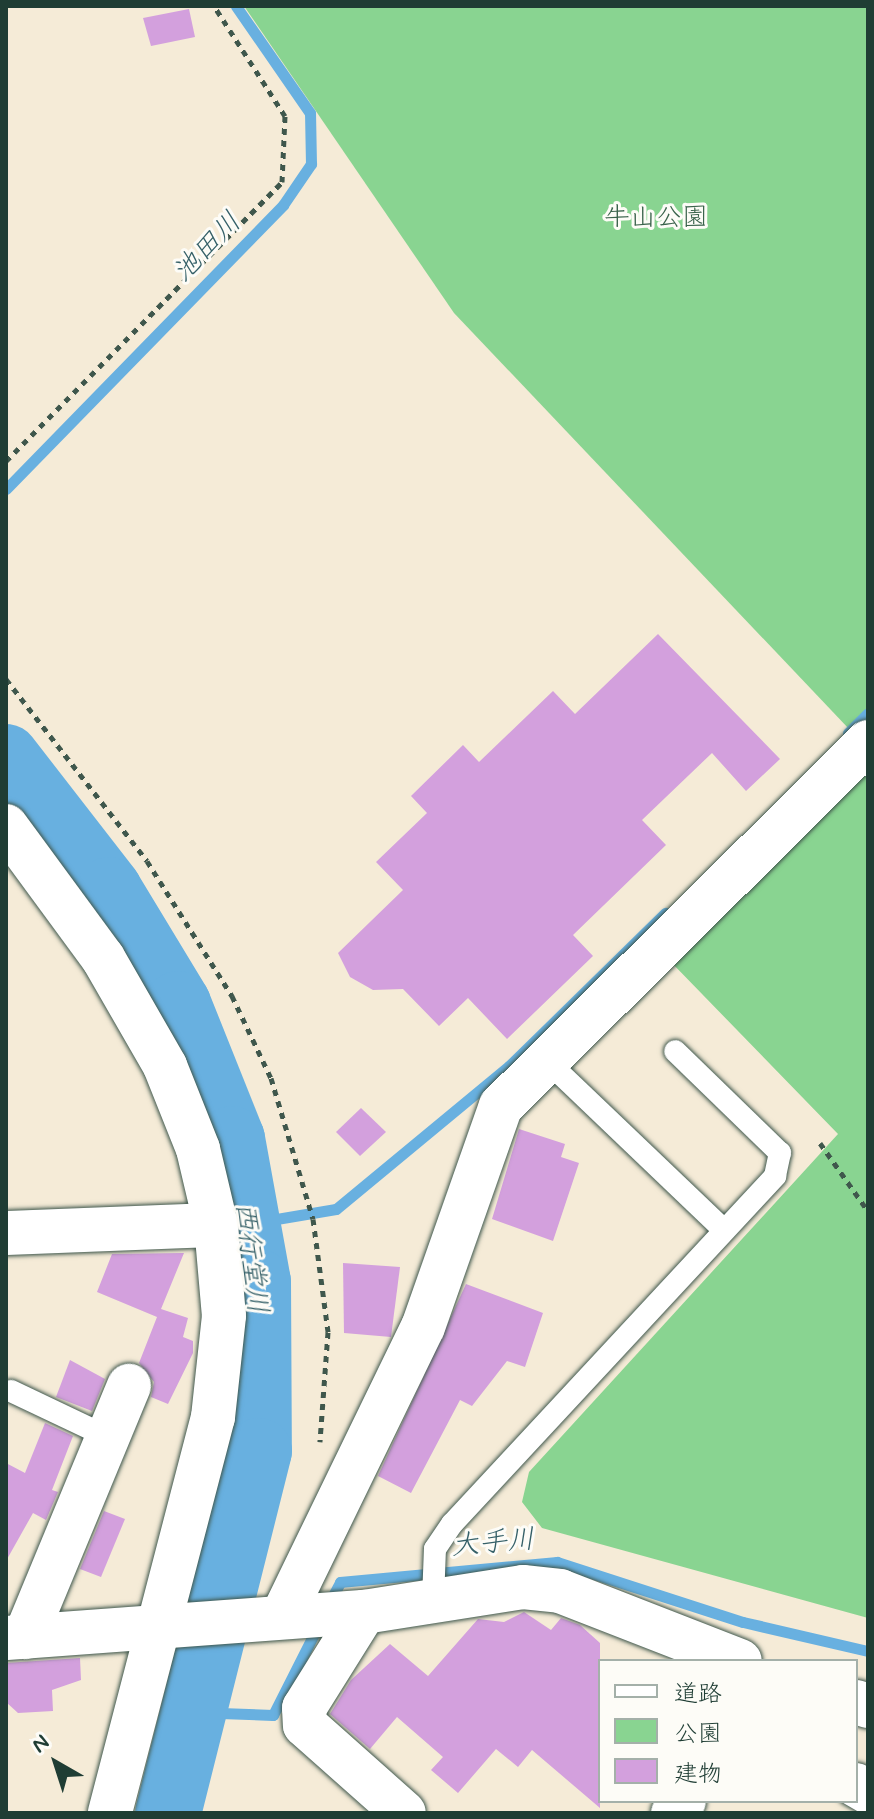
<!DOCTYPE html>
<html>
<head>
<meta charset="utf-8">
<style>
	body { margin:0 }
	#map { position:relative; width:874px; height:1819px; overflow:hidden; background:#f5ebd7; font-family:Mynerve,"Klee One",sans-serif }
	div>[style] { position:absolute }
	.green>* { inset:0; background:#89d491 }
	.stream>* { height:11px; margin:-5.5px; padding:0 5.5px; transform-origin:5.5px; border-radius:5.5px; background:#68b0e0 }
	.river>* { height:66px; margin:-33px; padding:0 33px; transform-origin:33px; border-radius:33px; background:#68b0e0 }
	.building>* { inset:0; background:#d3a0dd }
	.path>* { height:5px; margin-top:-2.5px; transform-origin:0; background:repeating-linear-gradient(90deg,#3f574c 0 6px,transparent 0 12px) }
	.roads { filter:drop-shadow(0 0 2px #3f574c) drop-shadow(0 0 2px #3f574c) }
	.service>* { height:22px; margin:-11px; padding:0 11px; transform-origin:11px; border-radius:11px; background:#fff }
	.minor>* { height:44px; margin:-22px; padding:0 22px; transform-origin:22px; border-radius:22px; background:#fff }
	span { translate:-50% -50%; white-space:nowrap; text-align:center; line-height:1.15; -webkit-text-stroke:6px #fdfcf7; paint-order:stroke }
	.park-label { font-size:26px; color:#3a634b }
	.water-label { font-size:28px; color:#356068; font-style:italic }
	.frame { position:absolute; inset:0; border:8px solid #1f3d34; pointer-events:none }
	.legend { position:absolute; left:598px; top:1659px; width:260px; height:144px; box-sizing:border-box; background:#fdfcf7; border:2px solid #a4b0a9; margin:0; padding:10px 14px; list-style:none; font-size:24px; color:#1f3d34 }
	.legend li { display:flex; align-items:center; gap:16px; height:40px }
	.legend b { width:40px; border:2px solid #a4b0a9 }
	.north { position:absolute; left:16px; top:1723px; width:80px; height:80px; -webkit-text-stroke:6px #fdfcf7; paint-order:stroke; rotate:321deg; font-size:22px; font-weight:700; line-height:32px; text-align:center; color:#1f3d34 }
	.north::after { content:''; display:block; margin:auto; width:28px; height:36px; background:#1f3d34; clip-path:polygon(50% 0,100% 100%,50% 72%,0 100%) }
</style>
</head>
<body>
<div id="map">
	<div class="green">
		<div style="clip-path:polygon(244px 6px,868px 6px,868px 749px,454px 313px)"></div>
		<div style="clip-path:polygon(868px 762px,868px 1618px,542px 1528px,522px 1502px,529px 1472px,838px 1134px,669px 960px)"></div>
	</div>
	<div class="stream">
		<div style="left:6px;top:489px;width:397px;rotate:-45.7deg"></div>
		<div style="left:283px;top:205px;width:50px;rotate:-55.7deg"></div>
		<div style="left:311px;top:164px;width:51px;rotate:-91.1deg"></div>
		<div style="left:310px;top:113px;width:130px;rotate:-124.7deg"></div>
		<div style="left:848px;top:733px;width:28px;rotate:-45deg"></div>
		<div style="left:247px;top:1224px;width:90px;rotate:-9.6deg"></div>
		<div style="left:336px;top:1209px;width:224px;rotate:-39.6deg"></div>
		<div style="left:509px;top:1066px;width:219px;rotate:-44.4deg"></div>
		<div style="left:328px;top:1605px;width:26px;rotate:-62deg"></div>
		<div style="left:340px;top:1582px;width:218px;rotate:-5.3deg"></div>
		<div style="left:557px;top:1562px;width:195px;rotate:17.9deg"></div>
		<div style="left:743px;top:1622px;width:128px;rotate:13.1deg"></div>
		<div style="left:192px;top:1712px;width:81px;rotate:2.1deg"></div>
		<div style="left:273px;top:1715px;width:102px;rotate:-63.2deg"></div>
	</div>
	<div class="river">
		<div style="left:6px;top:757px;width:168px;rotate:52.2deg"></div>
		<div style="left:109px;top:890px;width:133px;rotate:58.8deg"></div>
		<div style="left:178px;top:1004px;width:145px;rotate:68.2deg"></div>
		<div style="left:232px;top:1139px;width:145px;rotate:79.7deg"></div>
		<div style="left:258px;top:1282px;width:169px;rotate:89.7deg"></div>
		<div style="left:259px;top:1451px;width:373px;rotate:104.1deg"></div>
	</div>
	<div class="building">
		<div style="clip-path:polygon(189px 9px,195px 37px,151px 46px,143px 18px)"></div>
		<div style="clip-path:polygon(658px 634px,780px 759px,746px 791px,712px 753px,642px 820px,666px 845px,573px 935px,593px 956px,507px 1039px,468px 998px,439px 1026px,403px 989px,373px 990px,350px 977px,338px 953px,403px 890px,376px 862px,427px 813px,411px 796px,463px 745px,479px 762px,553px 691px,575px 714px)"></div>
		<div style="clip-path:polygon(361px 1108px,386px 1132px,360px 1156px,336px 1132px)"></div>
		<div style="clip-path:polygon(519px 1129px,565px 1144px,561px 1157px,579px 1163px,553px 1241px,492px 1219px)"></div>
		<div style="clip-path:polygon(184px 1253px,161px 1309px,188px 1318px,183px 1337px,193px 1341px,193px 1353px,168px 1404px,151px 1397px,154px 1382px,139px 1363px,157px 1317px,97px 1292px,112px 1254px)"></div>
		<div style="clip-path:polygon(343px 1263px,400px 1267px,391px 1337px,344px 1333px)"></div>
		<div style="clip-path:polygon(466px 1284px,543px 1313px,525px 1367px,507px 1361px,472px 1406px,460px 1400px,411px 1493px,378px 1476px)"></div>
		<div style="clip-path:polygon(70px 1360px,105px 1379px,92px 1411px,56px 1397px)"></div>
		<div style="clip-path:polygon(45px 1423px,73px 1436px,52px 1490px,58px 1492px,46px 1520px,33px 1513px,6px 1561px,6px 1463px,25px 1473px)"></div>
		<div style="clip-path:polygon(104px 1511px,125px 1519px,101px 1577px,80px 1569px)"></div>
		<div style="clip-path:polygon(524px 1612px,551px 1630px,561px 1618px,580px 1625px,600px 1643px,600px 1808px,532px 1750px,518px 1767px,496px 1749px,458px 1793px,431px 1770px,443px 1757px,397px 1717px,370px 1749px,330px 1714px,351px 1680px,390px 1644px,428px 1676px,478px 1619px,504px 1622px)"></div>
		<div style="clip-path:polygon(80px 1658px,81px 1680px,52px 1690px,53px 1711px,18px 1713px,6px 1702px,6px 1663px)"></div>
	</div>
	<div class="path">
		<div style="left:6px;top:461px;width:392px;rotate:-45.3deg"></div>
		<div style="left:282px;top:182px;width:66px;rotate:-87.4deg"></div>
		<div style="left:285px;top:116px;width:131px;rotate:-122.8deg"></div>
		<div style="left:6px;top:679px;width:230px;rotate:52.2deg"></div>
		<div style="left:147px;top:861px;width:160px;rotate:57.8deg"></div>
		<div style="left:232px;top:996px;width:91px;rotate:64.6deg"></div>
		<div style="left:271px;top:1078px;width:147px;rotate:73.4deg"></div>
		<div style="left:313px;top:1219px;width:114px;rotate:82.4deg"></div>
		<div style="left:328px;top:1332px;width:110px;rotate:94.2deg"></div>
		<div style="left:820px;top:1143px;width:83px;rotate:54.8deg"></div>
	</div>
	<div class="roads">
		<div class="service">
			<div style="left:548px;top:1062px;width:242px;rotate:43.7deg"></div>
			<div style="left:11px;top:1391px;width:107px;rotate:25.4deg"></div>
			<div style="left:433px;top:1600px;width:51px;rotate:-87.8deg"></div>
			<div style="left:435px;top:1549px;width:30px;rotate:-56deg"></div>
			<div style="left:452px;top:1524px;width:475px;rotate:-47.1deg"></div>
			<div style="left:775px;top:1176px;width:24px;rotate:-78deg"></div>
			<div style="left:780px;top:1153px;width:146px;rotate:-135.8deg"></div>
		</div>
		<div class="minor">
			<div style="left:6px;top:826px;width:164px;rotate:53.7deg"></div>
			<div style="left:103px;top:958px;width:125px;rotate:60.1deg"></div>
			<div style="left:165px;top:1066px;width:89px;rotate:68.3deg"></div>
			<div style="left:198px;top:1149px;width:78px;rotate:76.7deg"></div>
			<div style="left:216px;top:1225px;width:91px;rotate:85deg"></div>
			<div style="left:224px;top:1316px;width:102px;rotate:96.2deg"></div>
			<div style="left:213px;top:1417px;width:409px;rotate:104.6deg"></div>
			<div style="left:6px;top:1233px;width:210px;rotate:-2.2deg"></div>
			<div style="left:364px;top:1612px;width:113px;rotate:122deg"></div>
			<div style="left:304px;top:1708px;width:17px;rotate:87deg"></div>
			<div style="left:305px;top:1725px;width:132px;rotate:41.6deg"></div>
			<div style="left:282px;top:1617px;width:322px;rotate:-64.1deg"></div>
			<div style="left:423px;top:1327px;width:234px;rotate:-70.6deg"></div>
			<div style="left:501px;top:1106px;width:517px;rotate:-44.76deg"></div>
			<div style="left:25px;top:1637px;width:272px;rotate:-67.5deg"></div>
			<div style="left:6px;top:1638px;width:359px;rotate:-4.2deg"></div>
			<div style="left:364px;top:1612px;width:161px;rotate:-8.9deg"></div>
			<div style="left:523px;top:1587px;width:37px;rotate:6deg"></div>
			<div style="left:560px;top:1591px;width:193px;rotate:21.3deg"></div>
			<div style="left:856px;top:1702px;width:13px;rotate:18deg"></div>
			<div style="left:856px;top:1785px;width:14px;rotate:30deg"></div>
			<div style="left:673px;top:1813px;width:16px;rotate:-47deg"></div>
		</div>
	</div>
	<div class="park-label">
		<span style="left:656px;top:219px">牛山公園</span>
	</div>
	<div class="water-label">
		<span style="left:208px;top:248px;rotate:-46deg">池田川</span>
		<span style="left:250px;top:1258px;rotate:83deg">西行堂川</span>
		<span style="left:493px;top:1544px;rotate:-5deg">大手川</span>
	</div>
	<div class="frame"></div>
	<ul class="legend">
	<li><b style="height:10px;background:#fff"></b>道路</li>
	<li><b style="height:22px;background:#89d491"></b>公園</li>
	<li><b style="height:22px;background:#d3a0dd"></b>建物</li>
	</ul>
	<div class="north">N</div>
</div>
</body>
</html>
